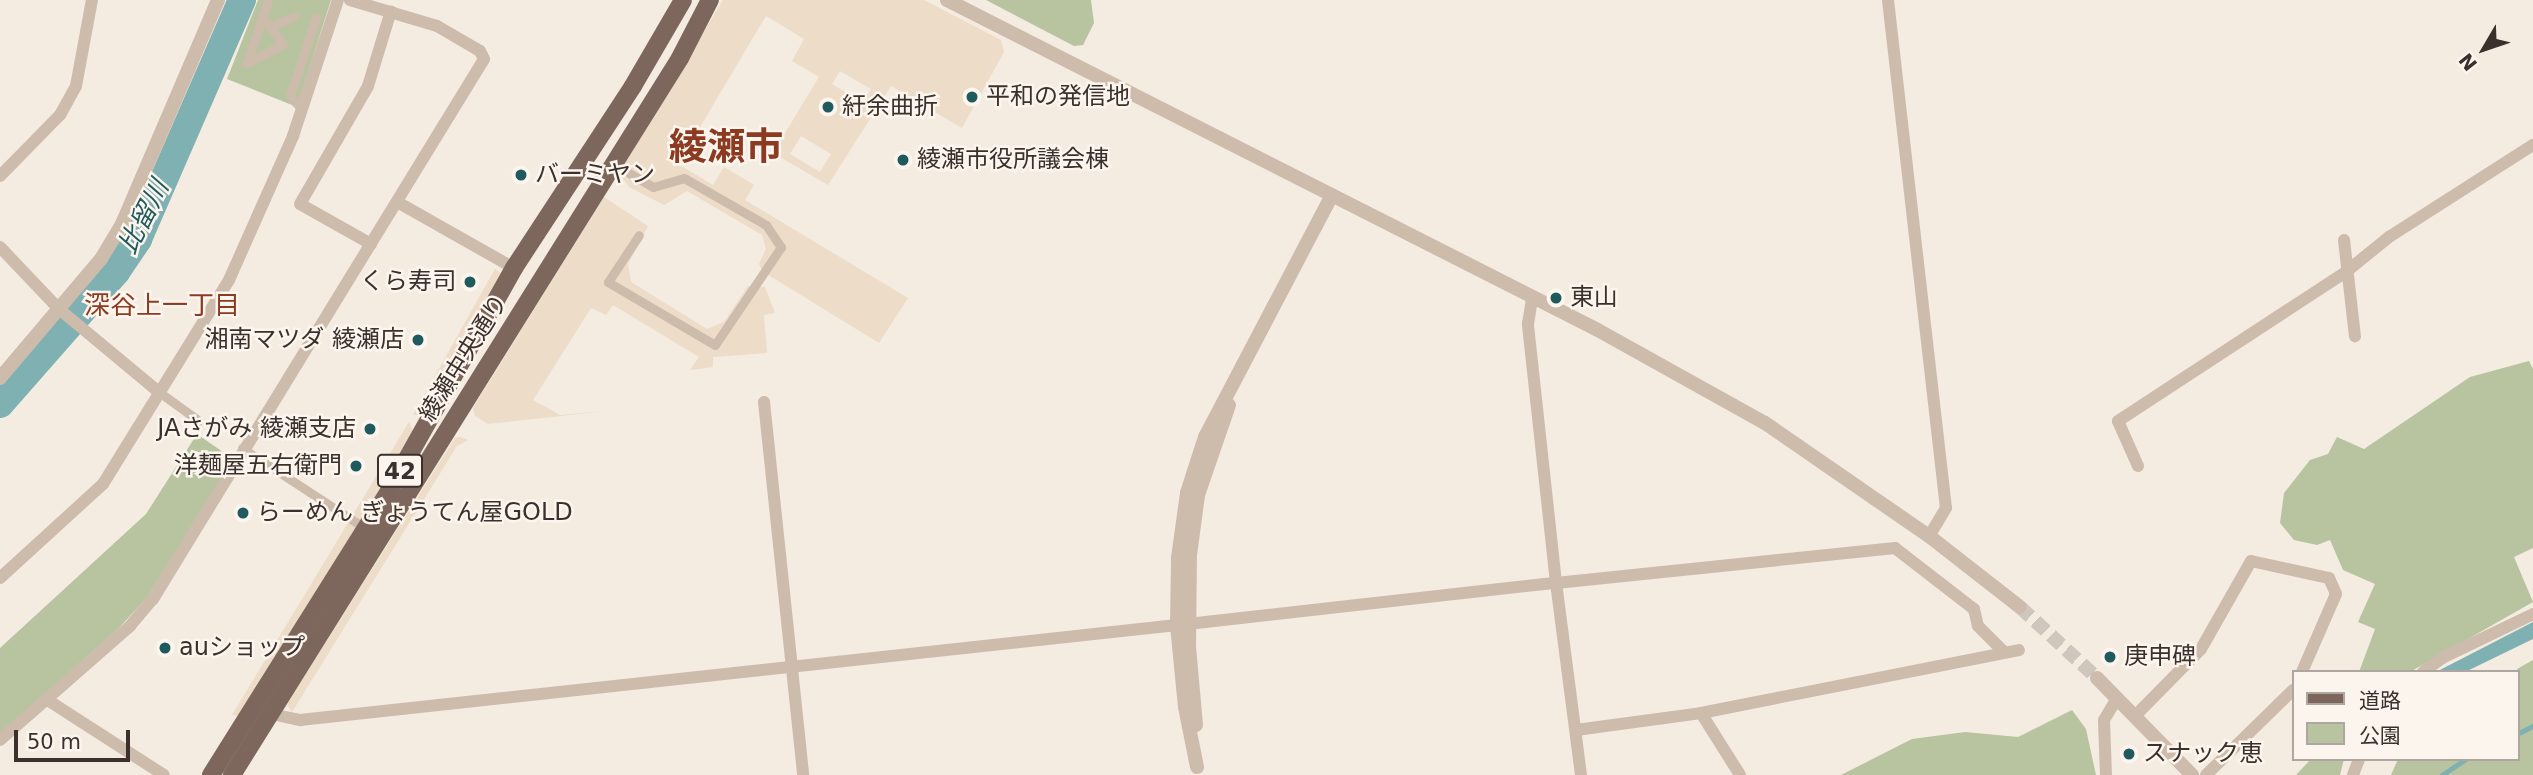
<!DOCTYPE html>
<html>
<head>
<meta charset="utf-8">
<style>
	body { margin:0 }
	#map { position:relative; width:2533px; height:775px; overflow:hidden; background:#f4ebe1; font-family:"DejaVu Sans","Noto Sans JP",sans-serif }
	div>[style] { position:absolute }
	.green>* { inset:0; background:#b8c4a0 }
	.plaza>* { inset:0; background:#ecdcc8 }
	.water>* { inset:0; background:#7fb0b2 }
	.stream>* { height:4.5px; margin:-2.25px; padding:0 2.25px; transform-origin:2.25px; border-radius:2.25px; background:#7fb0b2 }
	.river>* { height:28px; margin:-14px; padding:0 14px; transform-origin:14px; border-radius:14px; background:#7fb0b2 }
	.tertiary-tunnel>* { height:14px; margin-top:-7px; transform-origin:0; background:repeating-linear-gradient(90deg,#cfc6bd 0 14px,transparent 0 21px) }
	.pedestrian>* { height:9px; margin:-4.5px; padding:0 4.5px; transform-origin:4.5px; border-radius:4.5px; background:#cdbbac }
	.minor>* { height:12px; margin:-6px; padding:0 6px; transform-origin:6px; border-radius:6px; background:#cdbbac }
	.tertiary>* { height:14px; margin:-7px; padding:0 7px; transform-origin:7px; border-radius:7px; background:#cdbbac }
	.primary>* { height:18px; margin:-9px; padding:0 9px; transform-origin:9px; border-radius:9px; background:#7d675c }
	.dots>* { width:19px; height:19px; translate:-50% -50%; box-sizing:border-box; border:4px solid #fbf5ee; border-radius:50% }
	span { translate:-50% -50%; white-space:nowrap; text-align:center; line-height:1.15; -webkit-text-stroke:5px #fbf5ee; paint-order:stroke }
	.shield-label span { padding:2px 5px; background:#fbf5ee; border:2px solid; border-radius:5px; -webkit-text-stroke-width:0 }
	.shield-label { font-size:23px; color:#3b302b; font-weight:700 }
	.poi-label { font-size:24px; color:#3b302b }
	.left { translate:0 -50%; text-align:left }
	.right { translate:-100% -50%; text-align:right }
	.street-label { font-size:24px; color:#3b302b }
	.water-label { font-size:26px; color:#1f5a5e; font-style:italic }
	.neighbourhood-label { font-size:26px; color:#8c3b22 }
	.town-label { font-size:38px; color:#8c3b22; font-weight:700 }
	.legend { position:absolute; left:2292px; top:670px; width:228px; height:91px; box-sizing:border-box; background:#fbf5ee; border:2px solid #aea6a0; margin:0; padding:9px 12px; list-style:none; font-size:21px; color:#3b302b }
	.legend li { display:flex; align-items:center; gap:14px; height:35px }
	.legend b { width:35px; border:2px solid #aea6a0 }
	.north { position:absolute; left:2449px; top:14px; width:70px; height:70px; -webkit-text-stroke:5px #fbf5ee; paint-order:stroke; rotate:231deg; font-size:19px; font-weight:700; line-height:28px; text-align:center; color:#3b302b }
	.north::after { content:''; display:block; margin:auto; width:24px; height:32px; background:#3b302b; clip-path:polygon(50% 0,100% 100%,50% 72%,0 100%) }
	.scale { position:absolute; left:14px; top:730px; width:116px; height:32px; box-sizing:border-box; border:4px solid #3b302b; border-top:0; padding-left:9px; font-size:21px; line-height:24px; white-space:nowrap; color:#3b302b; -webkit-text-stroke:5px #fbf5ee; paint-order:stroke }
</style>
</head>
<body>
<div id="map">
	<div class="green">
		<div style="clip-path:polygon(258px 0,331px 0,297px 107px,227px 79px)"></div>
		<div style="clip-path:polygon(986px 0,1091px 0,1094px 23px,1083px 45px,1074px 46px)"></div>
		<div style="clip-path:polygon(2529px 361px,2533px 369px,2533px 548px,2514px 557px,2533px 602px,2410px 672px,2359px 672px,2375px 629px,2358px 622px,2375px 584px,2343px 570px,2330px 540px,2317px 545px,2294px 540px,2280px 523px,2284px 493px,2310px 460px,2328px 454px,2337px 437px,2364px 449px,2470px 377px)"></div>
		<div style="clip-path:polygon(197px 434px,233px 459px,148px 596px,120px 627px,0 734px,0 648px,146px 514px)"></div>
		<div style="clip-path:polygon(2533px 660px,2533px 775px,2391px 775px,2398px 759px,2517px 759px,2517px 669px)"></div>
		<div style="clip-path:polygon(2072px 710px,2086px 729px,2096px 775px,1841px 775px,1912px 739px,1965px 732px,2018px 737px)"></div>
		<div style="clip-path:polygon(2311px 759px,2344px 759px,2340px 775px,2296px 775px)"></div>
	</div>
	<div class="plaza">
		<div style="clip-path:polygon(evenodd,723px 0,924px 0,1001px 40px,1004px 52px,962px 128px,891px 86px,828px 185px,773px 153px,819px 77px,792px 61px,804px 39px,766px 16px,678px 164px,713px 185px,724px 167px,754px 185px,745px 200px,908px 298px,879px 343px,762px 271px,759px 264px,766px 249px,762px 235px,687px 191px,664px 205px,629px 187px,619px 173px,723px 0,840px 71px,871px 89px,863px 103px,832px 84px,840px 71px,723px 0,801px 136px,831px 154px,820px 172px,790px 154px,801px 136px)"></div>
		<div style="clip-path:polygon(604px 197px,648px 226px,628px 264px,631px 282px,707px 329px,724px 322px,748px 286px,765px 287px,775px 313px,764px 315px,767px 353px,713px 357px,713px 367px,690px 370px,699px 357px,613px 305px,606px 315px,591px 308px,533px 400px,560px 415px,606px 411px,488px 424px,475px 416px,473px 408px)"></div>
		<div style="clip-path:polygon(495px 269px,501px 273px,495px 286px,423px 416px,413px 415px)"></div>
		<div style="clip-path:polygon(409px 422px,413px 432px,360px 525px,240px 716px,232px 715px)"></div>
		<div style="clip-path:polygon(460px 437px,468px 440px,457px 446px,292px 712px,287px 704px,455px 438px)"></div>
	</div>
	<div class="water">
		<div style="clip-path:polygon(2533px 622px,2533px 639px,2465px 672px,2436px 672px)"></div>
	</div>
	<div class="stream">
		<div style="left:2517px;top:734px;width:18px;rotate:-27deg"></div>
		<div style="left:2442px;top:775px;width:29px;rotate:-34deg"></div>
	</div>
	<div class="river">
		<div style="left:0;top:404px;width:176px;rotate:-48.7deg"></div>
		<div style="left:116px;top:272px;width:40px;rotate:-56deg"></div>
		<div style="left:138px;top:239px;width:261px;rotate:-66.5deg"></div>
	</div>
	<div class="tertiary-tunnel">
		<div style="left:2020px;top:607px;width:105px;rotate:42.7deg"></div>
	</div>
	<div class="pedestrian">
		<div style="left:272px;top:26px;width:24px;rotate:-24deg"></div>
		<div style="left:247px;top:63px;width:41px;rotate:-27.8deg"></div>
		<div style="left:283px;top:44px;width:35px;rotate:-127deg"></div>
		<div style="left:247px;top:63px;width:66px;rotate:-71.6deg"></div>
		<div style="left:298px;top:105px;width:12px;rotate:-132deg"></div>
		<div style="left:290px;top:96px;width:83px;rotate:-71.8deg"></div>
		<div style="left:629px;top:173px;width:28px;rotate:30deg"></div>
		<div style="left:653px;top:187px;width:32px;rotate:-16deg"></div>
		<div style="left:684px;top:178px;width:95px;rotate:29.8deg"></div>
		<div style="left:766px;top:225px;width:27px;rotate:56deg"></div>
		<div style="left:781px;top:247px;width:118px;rotate:124deg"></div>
		<div style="left:715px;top:345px;width:124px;rotate:-149.5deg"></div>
		<div style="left:608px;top:282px;width:56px;rotate:-56.6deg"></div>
		<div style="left:159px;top:392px;width:49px;rotate:35.9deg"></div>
		<div style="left:242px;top:448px;width:137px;rotate:33.1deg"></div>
	</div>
	<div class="minor">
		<div style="left:1888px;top:0;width:511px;rotate:83.49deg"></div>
		<div style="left:1946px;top:508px;width:33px;rotate:121deg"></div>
		<div style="left:0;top:176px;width:86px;rotate:-45.5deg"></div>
		<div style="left:60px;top:115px;width:33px;rotate:-61deg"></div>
		<div style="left:76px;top:86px;width:87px;rotate:-79.5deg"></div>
		<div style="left:399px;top:203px;width:132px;rotate:29.5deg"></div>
		<div style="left:2344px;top:240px;width:97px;rotate:83.5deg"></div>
		<div style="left:371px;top:244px;width:81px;rotate:-150.6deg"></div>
		<div style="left:300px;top:204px;width:136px;rotate:-60deg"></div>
		<div style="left:368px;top:86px;width:78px;rotate:-73deg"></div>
		<div style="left:0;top:247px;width:86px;rotate:46.4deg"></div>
		<div style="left:59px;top:309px;width:130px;rotate:39.7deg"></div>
		<div style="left:764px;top:402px;width:375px;rotate:84deg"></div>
		<div style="left:2138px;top:466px;width:49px;rotate:-114deg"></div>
		<div style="left:2118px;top:421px;width:274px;rotate:-33.2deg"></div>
		<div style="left:2347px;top:271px;width:54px;rotate:-39deg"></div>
		<div style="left:2389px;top:237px;width:171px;rotate:-32.6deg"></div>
		<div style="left:0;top:578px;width:139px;rotate:-42.4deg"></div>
		<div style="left:103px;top:484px;width:240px;rotate:-58.3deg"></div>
		<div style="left:229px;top:280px;width:158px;rotate:-66deg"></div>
		<div style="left:293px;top:136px;width:143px;rotate:-71.7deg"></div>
		<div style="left:1188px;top:624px;width:370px;rotate:-6.4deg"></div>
		<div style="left:1556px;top:583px;width:261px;rotate:-96.2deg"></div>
		<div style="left:1528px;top:324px;width:26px;rotate:-81deg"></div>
		<div style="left:2423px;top:672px;width:24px;rotate:-36deg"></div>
		<div style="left:2442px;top:658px;width:101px;rotate:-25.8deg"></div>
		<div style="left:46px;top:699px;width:140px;rotate:32.8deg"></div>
		<div style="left:1701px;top:713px;width:73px;rotate:57.8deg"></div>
		<div style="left:271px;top:714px;width:30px;rotate:12deg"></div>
		<div style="left:300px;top:720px;width:882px;rotate:-6.18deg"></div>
		<div style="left:2135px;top:716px;width:94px;rotate:-45.4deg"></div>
		<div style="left:2201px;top:649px;width:101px;rotate:-60.4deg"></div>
		<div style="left:2251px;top:561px;width:80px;rotate:12.3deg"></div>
		<div style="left:2329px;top:578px;width:17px;rotate:66deg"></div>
		<div style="left:2336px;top:594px;width:85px;rotate:113.6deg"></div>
		<div style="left:1576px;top:730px;width:126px;rotate:-7.7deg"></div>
		<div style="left:1701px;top:713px;width:324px;rotate:-11.2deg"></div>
		<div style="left:0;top:740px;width:173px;rotate:-41.2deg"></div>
		<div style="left:130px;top:626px;width:35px;rotate:-50deg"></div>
		<div style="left:153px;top:599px;width:633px;rotate:-58.49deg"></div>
		<div style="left:484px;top:59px;width:9px;rotate:-117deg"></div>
		<div style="left:480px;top:51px;width:50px;rotate:-149.8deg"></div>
		<div style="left:437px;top:26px;width:91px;rotate:-163.4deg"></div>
		<div style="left:1581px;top:775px;width:194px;rotate:-97.4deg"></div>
		<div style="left:1556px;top:583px;width:341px;rotate:-5.9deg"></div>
		<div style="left:1895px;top:548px;width:100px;rotate:37.7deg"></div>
		<div style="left:1974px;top:609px;width:17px;rotate:77deg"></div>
		<div style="left:1978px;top:626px;width:35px;rotate:45deg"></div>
		<div style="left:2106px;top:775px;width:55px;rotate:-92.1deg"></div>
		<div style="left:2104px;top:720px;width:26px;rotate:-59deg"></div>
		<div style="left:2206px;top:775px;width:122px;rotate:-44.3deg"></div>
		<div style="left:2353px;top:775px;width:17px;rotate:-69deg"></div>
	</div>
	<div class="tertiary">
		<div style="left:947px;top:0;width:728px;rotate:26.88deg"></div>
		<div style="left:1596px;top:329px;width:193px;rotate:29.1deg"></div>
		<div style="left:1765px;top:423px;width:199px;rotate:34.6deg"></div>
		<div style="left:1929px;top:536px;width:115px;rotate:38deg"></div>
		<div style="left:0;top:378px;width:156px;rotate:-49.7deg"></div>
		<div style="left:101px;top:259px;width:41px;rotate:-59deg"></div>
		<div style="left:122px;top:224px;width:244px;rotate:-66.8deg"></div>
		<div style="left:2097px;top:678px;width:136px;rotate:45.6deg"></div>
		<div style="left:1196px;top:725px;width:78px;rotate:-95.1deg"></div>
		<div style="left:1189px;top:647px;width:92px;rotate:-89.4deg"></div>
		<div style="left:1190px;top:555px;width:61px;rotate:-82.4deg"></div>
		<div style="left:1198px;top:495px;width:95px;rotate:-71deg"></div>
		<div style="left:1197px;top:767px;width:61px;rotate:-101.3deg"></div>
		<div style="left:1185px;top:707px;width:82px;rotate:-95.6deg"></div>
		<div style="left:1177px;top:625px;width:67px;rotate:-89.1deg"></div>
		<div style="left:1178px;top:558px;width:66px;rotate:-82.1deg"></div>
		<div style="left:1187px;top:493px;width:59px;rotate:-72.2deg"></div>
		<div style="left:1205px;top:437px;width:273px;rotate:-62.3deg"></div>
	</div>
	<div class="primary">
		<div style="left:211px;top:775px;width:327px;rotate:-57.9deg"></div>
		<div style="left:385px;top:498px;width:264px;rotate:-60.7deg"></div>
		<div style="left:514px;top:268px;width:217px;rotate:-56.8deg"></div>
		<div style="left:633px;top:86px;width:99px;rotate:-59.8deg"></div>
		<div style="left:232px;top:775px;width:845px;rotate:-58deg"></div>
		<div style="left:680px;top:58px;width:65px;rotate:-62.7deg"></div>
	</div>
	<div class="dots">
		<div style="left:972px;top:97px;background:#1f5a5e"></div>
		<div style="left:828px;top:107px;background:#1f5a5e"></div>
		<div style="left:903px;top:160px;background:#1f5a5e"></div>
		<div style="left:521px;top:175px;background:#1f5a5e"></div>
		<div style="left:470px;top:282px;background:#1f5a5e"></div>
		<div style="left:1556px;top:298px;background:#1f5a5e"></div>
		<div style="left:418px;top:340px;background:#1f5a5e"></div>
		<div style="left:370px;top:429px;background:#1f5a5e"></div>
		<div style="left:356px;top:466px;background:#1f5a5e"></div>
		<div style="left:243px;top:513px;background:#1f5a5e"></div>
		<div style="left:165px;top:648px;background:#1f5a5e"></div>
		<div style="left:2110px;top:657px;background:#1f5a5e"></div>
		<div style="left:2129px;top:754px;background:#1f5a5e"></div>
	</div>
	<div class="shield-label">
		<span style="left:400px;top:471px">42</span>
	</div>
	<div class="poi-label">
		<span class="left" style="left:986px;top:97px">平和の発信地</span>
		<span class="left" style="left:842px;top:107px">紆余曲折</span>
		<span class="left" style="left:917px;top:160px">綾瀬市役所議会棟</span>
		<span class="left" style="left:535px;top:175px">バーミヤン</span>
		<span class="right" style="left:456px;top:282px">くら寿司</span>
		<span class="left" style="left:1570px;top:298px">東山</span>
		<span class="right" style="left:404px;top:340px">湘南マツダ 綾瀬店</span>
		<span class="right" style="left:356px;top:429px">JAさがみ 綾瀬支店</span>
		<span class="right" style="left:342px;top:466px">洋麺屋五右衛門</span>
		<span class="left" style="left:257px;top:513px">らーめん ぎょうてん屋GOLD</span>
		<span class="left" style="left:179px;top:648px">auショップ</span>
		<span class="left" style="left:2124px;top:657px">庚申碑</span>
		<span class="left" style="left:2143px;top:754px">スナック恵</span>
	</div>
	<div class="street-label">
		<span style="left:464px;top:358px;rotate:-58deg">綾瀬中央通り</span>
	</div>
	<div class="water-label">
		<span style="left:144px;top:217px;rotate:-63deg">比留川</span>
	</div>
	<div class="neighbourhood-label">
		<span style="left:162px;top:306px">深谷上一丁目</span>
	</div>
	<div class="town-label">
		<span style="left:726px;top:148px">綾瀬市</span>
	</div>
	<ul class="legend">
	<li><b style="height:9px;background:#7d675c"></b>道路</li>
	<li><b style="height:19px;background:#b8c4a0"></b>公園</li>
	</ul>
	<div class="north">N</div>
	<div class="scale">50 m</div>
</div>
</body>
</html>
